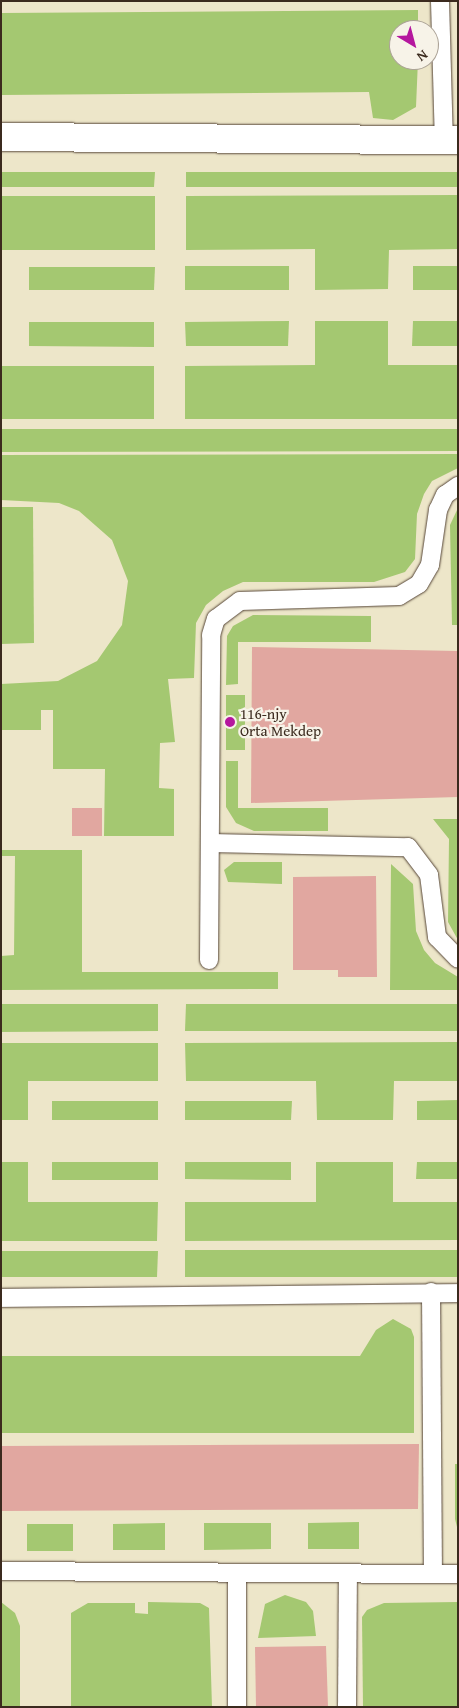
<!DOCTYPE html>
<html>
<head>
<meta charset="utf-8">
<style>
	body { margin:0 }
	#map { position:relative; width:459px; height:1708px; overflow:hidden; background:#ede6c9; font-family:"Gentium Book Plus",serif }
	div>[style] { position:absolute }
	.green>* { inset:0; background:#a4c871 }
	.building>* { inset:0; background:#e1a7a0 }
	.roads { filter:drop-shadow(0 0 1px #564638) drop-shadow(0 0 1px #564638) }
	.service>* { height:18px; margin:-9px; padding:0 9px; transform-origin:9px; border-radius:9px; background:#fff }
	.tertiary>* { height:28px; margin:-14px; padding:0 14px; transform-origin:14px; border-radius:14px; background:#fff }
	.dots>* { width:14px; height:14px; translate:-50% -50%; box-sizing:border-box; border:2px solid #f7f3e8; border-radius:50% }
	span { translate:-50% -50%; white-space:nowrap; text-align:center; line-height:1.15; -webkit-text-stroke:4.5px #f7f3e8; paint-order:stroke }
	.poi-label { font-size:15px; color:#3b2a1e }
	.left { translate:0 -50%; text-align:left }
	.frame { position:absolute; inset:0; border:2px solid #3b2a1e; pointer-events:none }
	.north { position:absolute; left:389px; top:20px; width:50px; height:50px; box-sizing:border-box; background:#f7f3e8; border:1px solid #aca397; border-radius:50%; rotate:143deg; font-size:14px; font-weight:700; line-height:20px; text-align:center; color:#3b2a1e }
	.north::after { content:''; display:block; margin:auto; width:18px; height:22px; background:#b5179e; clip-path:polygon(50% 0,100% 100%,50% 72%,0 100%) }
</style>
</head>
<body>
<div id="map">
	<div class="green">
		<div style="clip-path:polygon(418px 10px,418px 30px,399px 30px,399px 60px,418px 60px,416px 107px,393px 120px,373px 118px,369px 92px,1px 95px,1px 13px)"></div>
		<div style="clip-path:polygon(1px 172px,155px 172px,154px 187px,1px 187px)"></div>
		<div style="clip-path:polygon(186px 172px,458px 172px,458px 187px,186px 187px)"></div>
		<div style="clip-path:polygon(458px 195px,458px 249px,389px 250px,388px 289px,315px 290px,315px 249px,186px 250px,186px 196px)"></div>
		<div style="clip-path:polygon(1px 196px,155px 196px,155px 250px,1px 250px)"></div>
		<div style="clip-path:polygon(185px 266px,289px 266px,289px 290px,185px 290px)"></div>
		<div style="clip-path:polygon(413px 266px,458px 266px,458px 290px,413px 290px)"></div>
		<div style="clip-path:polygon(29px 267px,155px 267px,154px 290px,29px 290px)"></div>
		<div style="clip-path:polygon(289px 321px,288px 346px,186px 346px,185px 322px)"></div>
		<div style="clip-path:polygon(315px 321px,388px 321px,388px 365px,458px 365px,458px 419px,185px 419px,185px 366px,315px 365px)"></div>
		<div style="clip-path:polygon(413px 321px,458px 321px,458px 346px,412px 346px)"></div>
		<div style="clip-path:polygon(29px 322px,154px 322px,154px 347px,29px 346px)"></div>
		<div style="clip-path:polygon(1px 366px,154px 366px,154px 419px,1px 419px)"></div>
		<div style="clip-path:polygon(1px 429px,458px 429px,458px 451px,1px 452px)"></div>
		<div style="clip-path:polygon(458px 454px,458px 468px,432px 481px,424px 494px,417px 514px,415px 559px,405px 572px,374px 582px,243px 582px,223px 591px,206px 605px,196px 623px,194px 678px,168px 679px,175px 742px,160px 743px,159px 788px,174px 789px,174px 836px,104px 836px,105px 769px,53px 769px,53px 710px,41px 710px,41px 730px,1px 730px,1px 684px,58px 681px,97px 661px,122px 625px,128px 581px,112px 540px,79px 511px,59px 503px,1px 500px,1px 455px)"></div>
		<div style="clip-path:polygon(1px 507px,33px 507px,34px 643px,1px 644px)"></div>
		<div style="clip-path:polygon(458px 508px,458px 625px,452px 625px,450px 525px)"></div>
		<div style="clip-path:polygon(253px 615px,371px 616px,371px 642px,238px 642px,238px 684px,226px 685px,227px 636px,233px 626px)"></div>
		<div style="clip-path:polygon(226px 695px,245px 695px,245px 750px,226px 750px)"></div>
		<div style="clip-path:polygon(226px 761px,238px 761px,238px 808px,328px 808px,328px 831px,254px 831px,236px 823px,226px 807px)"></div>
		<div style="clip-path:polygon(433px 819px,458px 819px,458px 940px,448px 922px,449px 839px)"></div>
		<div style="clip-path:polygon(1px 850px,82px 850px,82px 972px,278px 972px,278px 989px,1px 990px,1px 956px,14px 955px,15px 856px,1px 856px)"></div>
		<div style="clip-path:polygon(234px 862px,282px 862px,282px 884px,228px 882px,224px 870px)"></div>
		<div style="clip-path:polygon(391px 864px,413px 884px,416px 931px,424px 950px,435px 963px,458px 977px,458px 990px,390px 990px)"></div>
		<div style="clip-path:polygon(1px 1004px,158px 1004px,158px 1031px,1px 1032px)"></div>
		<div style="clip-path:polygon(186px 1004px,458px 1004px,458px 1031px,185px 1031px)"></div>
		<div style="clip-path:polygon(458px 1042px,458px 1081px,394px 1081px,393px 1120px,317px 1120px,316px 1081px,186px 1081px,185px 1043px)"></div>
		<div style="clip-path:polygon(1px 1043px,158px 1043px,158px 1081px,28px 1081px,28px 1120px,1px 1120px)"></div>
		<div style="clip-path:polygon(458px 1100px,458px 1120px,417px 1120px,417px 1101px)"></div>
		<div style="clip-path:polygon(52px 1101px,158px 1101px,158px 1120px,52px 1120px)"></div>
		<div style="clip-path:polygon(185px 1101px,292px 1101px,291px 1120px,185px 1120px)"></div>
		<div style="clip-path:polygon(1px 1162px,28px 1162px,28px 1202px,158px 1202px,157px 1241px,1px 1241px)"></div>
		<div style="clip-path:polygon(52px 1162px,158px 1162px,158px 1180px,52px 1180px)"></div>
		<div style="clip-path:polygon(185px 1162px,291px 1162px,291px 1180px,185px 1179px)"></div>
		<div style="clip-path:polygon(316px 1162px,393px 1162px,393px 1202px,458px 1202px,458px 1240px,185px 1241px,185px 1202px,316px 1202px)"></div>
		<div style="clip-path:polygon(417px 1162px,458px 1162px,458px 1179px,416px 1179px)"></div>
		<div style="clip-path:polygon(185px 1250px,458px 1250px,458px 1277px,185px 1277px)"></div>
		<div style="clip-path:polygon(1px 1251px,158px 1251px,157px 1277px,1px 1277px)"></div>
		<div style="clip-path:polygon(393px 1319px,411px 1329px,414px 1337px,414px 1433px,1px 1433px,1px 1356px,360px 1356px,376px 1330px)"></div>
		<div style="clip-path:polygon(455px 1464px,458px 1464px,458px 1531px,455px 1519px)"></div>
		<div style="clip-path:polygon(359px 1522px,359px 1549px,308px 1549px,308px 1523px)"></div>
		<div style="clip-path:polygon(165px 1523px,165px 1550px,113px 1550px,113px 1524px)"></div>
		<div style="clip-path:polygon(204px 1523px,271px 1523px,271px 1549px,204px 1550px)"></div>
		<div style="clip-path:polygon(27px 1524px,73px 1524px,73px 1551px,27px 1551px)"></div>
		<div style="clip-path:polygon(285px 1595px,306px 1602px,313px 1611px,316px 1636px,258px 1638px,265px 1604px)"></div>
		<div style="clip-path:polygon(1px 1602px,15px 1613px,20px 1626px,20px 1707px,1px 1707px)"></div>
		<div style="clip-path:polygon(148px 1602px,200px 1603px,209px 1608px,212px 1707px,71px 1707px,71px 1613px,88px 1603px,135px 1603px,135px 1613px,148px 1614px)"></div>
		<div style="clip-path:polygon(458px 1602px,458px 1707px,363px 1707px,362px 1617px,367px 1610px,384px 1603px)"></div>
	</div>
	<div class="building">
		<div style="clip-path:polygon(252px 647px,458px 651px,458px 797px,251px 803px)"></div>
		<div style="clip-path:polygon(72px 808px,102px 808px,102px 836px,72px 836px)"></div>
		<div style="clip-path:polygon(376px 876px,377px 977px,338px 977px,338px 970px,293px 970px,293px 877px)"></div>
		<div style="clip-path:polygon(419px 1444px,418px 1509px,1px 1511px,1px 1446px)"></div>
		<div style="clip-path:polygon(326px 1646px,328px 1707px,256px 1707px,255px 1647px)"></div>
	</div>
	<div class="roads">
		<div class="service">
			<div style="left:440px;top:1px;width:139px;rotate:88.4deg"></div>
			<div style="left:210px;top:843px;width:198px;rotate:1.2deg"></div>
			<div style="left:408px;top:847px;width:35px;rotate:53deg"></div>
			<div style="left:429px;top:875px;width:63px;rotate:82.6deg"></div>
			<div style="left:437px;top:937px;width:30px;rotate:46deg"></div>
			<div style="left:209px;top:960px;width:325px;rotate:-89.6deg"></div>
			<div style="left:211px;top:635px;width:17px;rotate:-73deg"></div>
			<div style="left:216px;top:619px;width:30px;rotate:-37deg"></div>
			<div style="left:240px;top:601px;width:159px;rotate:-1.8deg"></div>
			<div style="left:399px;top:596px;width:23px;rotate:-31deg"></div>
			<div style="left:419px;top:584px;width:22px;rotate:-60deg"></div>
			<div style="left:430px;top:565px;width:56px;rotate:-81.7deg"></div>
			<div style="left:438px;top:510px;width:17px;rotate:-65deg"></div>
			<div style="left:445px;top:495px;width:16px;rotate:-35deg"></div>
			<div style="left:431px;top:1292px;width:282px;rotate:89.6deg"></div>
			<div style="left:1px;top:1298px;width:457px;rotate:-0.6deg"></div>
			<div style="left:1px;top:1571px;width:457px;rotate:0.4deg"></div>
			<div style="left:237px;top:1573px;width:134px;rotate:90deg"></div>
			<div style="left:347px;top:1707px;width:134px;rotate:-89.6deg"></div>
		</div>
		<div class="tertiary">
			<div style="left:1px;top:137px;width:457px;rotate:0.4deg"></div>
		</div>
	</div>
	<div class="dots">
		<div style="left:230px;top:722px;background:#b5179e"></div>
	</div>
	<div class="poi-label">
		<span class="left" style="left:240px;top:722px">116-njy<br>Orta Mekdep</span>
	</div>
	<div class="frame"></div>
	<div class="north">N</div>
</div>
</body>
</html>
